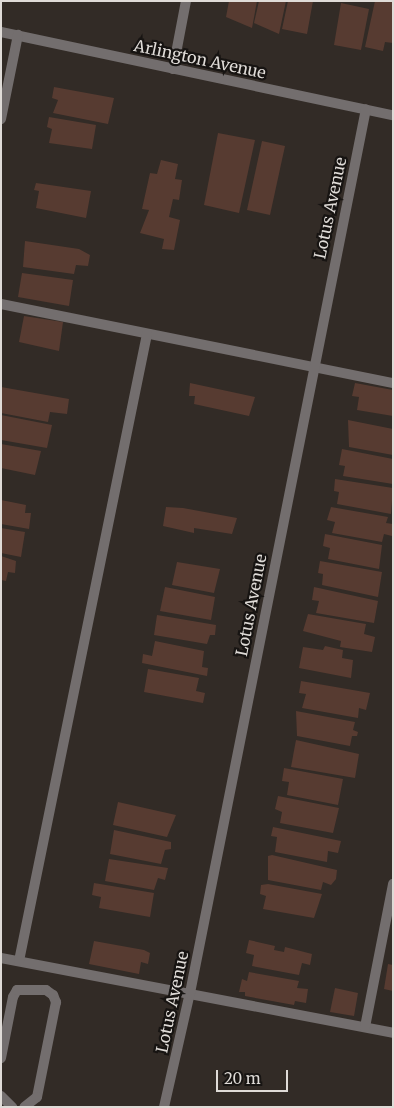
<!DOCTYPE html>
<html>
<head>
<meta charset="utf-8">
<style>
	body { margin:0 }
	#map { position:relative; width:394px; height:1108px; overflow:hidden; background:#322b26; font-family:Merriweather,serif }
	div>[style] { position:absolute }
	.building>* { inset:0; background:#573b31 }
	.service>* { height:10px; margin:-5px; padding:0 5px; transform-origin:5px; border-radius:5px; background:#736e6e }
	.minor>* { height:10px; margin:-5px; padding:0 5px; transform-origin:5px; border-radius:5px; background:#736e6e }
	span { translate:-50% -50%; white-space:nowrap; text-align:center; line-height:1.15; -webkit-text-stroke:4.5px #171412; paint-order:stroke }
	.street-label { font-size:16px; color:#dfdbd7 }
	.frame { position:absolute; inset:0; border:2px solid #dfdbd7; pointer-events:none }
	.scale { position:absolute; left:216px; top:1070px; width:72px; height:22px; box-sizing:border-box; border:2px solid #dfdbd7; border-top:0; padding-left:6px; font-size:15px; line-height:18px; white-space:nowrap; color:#dfdbd7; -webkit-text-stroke:4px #171412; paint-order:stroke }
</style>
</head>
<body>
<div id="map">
	<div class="building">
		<div style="clip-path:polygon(229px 1px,257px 1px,252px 28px,226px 17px)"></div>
		<div style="clip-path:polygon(259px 1px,286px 1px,279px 34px,254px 23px)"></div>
		<div style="clip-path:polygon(288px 1px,313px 1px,307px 34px,282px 29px)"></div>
		<div style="clip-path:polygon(375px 1px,393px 1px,393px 43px,385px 42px,383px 51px,365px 47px)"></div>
		<div style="clip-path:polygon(341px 3px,369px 9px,361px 50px,334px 45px)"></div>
		<div style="clip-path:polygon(54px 87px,114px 98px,108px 124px,53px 113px,58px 100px,52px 98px)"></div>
		<div style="clip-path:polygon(49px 117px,96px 125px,92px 149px,49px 143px,52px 129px,47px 127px)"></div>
		<div style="clip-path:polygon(218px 133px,255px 140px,239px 213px,204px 205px)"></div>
		<div style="clip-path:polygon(262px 141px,285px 146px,270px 215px,247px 210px)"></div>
		<div style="clip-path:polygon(161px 160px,178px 164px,175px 179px,182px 180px,179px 200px,173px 199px,169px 217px,180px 220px,174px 250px,162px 249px,164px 239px,140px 233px,149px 210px,142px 209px,150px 173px,157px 174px)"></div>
		<div style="clip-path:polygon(36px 183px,91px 191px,86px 218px,36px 208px,39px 191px,34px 190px)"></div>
		<div style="clip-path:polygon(25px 241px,79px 249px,90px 255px,88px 266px,76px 265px,74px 274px,23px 267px)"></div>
		<div style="clip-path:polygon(22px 273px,73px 280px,69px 306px,18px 297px)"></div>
		<div style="clip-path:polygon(24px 316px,63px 322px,59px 351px,19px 342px)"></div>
		<div style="clip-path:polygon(190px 383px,255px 397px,249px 416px,194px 404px,195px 396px,189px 396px)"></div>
		<div style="clip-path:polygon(355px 383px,393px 390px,393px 416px,357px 410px,359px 397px,352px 396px)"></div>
		<div style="clip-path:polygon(1px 387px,69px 399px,67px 414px,50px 412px,48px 422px,1px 413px)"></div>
		<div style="clip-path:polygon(1px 415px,52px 425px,47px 448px,1px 440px)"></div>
		<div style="clip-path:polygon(348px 420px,393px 429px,393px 455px,349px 447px)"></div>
		<div style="clip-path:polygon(1px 444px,41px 451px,35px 475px,1px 468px)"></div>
		<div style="clip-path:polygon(342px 449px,393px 459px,393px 484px,343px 476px,345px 466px,339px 465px)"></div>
		<div style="clip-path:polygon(335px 479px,393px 488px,391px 514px,337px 504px,339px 492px,334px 491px)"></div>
		<div style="clip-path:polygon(1px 500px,26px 505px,25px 513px,31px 513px,29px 529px,1px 524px)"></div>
		<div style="clip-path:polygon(166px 507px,183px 508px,237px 518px,232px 534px,194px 528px,194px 533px,163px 526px)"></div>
		<div style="clip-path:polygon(331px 507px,388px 517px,386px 523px,393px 524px,392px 536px,384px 534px,382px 542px,332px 533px,335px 522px,327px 520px)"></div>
		<div style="clip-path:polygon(1px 528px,25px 532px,21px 557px,1px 553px)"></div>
		<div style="clip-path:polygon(325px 534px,382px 545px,379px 569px,328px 559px,330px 548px,323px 546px)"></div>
		<div style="clip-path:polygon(1px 556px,16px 561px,15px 573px,8px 572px,6px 581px,1px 580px)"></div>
		<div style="clip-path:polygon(320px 561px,382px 572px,378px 597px,322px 585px,323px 574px,318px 573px)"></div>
		<div style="clip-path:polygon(177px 562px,220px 569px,214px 593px,172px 585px)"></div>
		<div style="clip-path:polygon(165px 587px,215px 597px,211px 620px,160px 611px)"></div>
		<div style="clip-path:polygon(314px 587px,378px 601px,374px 623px,316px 613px,319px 601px,312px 600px)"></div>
		<div style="clip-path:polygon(308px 614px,366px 624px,364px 634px,375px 637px,372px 652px,340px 647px,341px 641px,303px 631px)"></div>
		<div style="clip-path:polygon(157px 615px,216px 625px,215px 635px,210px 635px,207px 644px,154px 635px)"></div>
		<div style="clip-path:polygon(155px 641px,204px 651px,202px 667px,208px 668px,207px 676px,142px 663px,143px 654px,152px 656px)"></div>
		<div style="clip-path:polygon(325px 646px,343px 650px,342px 658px,353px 660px,351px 678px,299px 668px,303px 647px,323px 650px)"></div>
		<div style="clip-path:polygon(148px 669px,199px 678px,196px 691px,205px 693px,203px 703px,144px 692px)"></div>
		<div style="clip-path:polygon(301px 681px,370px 693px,366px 710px,359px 708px,358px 718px,302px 708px,306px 694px,299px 693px)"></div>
		<div style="clip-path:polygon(296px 711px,355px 722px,353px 730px,358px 732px,357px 736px,352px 736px,350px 746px,297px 736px)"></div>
		<div style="clip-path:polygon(296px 740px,359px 754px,355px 778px,291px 767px)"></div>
		<div style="clip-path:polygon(284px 768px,343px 779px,338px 805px,287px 795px,289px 782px,282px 781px)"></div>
		<div style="clip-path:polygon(278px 796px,339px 808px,333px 833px,280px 823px,282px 812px,275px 809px)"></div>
		<div style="clip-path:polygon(118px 802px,176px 815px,167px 837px,113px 825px)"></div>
		<div style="clip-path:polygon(273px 827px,341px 841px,338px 853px,328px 851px,327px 862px,275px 852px,277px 837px,271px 836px)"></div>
		<div style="clip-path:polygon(114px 830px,171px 842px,171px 849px,165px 850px,161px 864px,110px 854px)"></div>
		<div style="clip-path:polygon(272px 855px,337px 870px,336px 879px,331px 885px,323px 882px,321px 890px,268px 880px,268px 856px)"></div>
		<div style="clip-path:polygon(109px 859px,168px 868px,165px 880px,158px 878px,154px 890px,105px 881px)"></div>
		<div style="clip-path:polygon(94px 883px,154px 893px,150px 917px,99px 908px,101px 897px,92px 895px)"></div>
		<div style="clip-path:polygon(268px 884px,322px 894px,314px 918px,263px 909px,266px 896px,260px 894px,261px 885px)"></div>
		<div style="clip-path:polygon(249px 940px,275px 946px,274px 950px,284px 952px,285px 947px,312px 954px,310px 965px,302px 963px,299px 975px,252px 966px,254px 955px,246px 953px)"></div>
		<div style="clip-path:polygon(94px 941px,144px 950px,150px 953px,148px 964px,141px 962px,139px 974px,89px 964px)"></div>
		<div style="clip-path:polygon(388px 964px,393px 965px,393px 991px,384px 989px)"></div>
		<div style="clip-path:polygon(249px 972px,299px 981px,297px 988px,308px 989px,306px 1003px,295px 1001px,294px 1005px,245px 996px,245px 992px,239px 992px,242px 979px,247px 981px)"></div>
		<div style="clip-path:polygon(335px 988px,358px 993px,354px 1016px,330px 1012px)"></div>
	</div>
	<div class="service">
		<div style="left:173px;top:69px;width:69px;rotate:-79.2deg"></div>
		<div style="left:1px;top:304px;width:400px;rotate:11.4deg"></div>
		<div style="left:1px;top:958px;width:399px;rotate:10.8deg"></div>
		<div style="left:19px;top:961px;width:640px;rotate:-78.46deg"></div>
		<div style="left:365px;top:1027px;width:146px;rotate:-78.9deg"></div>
		<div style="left:1px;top:1058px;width:62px;rotate:-78.9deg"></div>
		<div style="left:13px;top:997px;width:8px;rotate:-60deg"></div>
		<div style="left:17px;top:990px;width:29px"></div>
		<div style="left:46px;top:990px;width:9px;rotate:36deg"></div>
		<div style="left:53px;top:995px;width:8px;rotate:67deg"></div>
		<div style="left:56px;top:1002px;width:97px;rotate:101.3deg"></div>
		<div style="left:37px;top:1097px;width:16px;rotate:142deg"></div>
		<div style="left:1px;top:1096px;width:16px;rotate:45deg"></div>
	</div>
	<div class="minor">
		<div style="left:1px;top:32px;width:401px;rotate:12deg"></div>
		<div style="left:1px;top:119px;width:86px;rotate:-78.6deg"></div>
		<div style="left:164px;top:1107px;width:117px;rotate:-77.2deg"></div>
		<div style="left:190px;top:993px;width:901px;rotate:-78.74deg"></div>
	</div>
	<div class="street-label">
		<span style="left:200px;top:59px;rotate:12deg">Arlington Avenue</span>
		<span style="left:330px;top:208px;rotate:-78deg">Lotus Avenue</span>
		<span style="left:251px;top:605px;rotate:-79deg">Lotus Avenue</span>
		<span style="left:172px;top:1002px;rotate:-78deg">Lotus Avenue</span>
	</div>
	<div class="frame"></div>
	<div class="scale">20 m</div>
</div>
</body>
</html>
